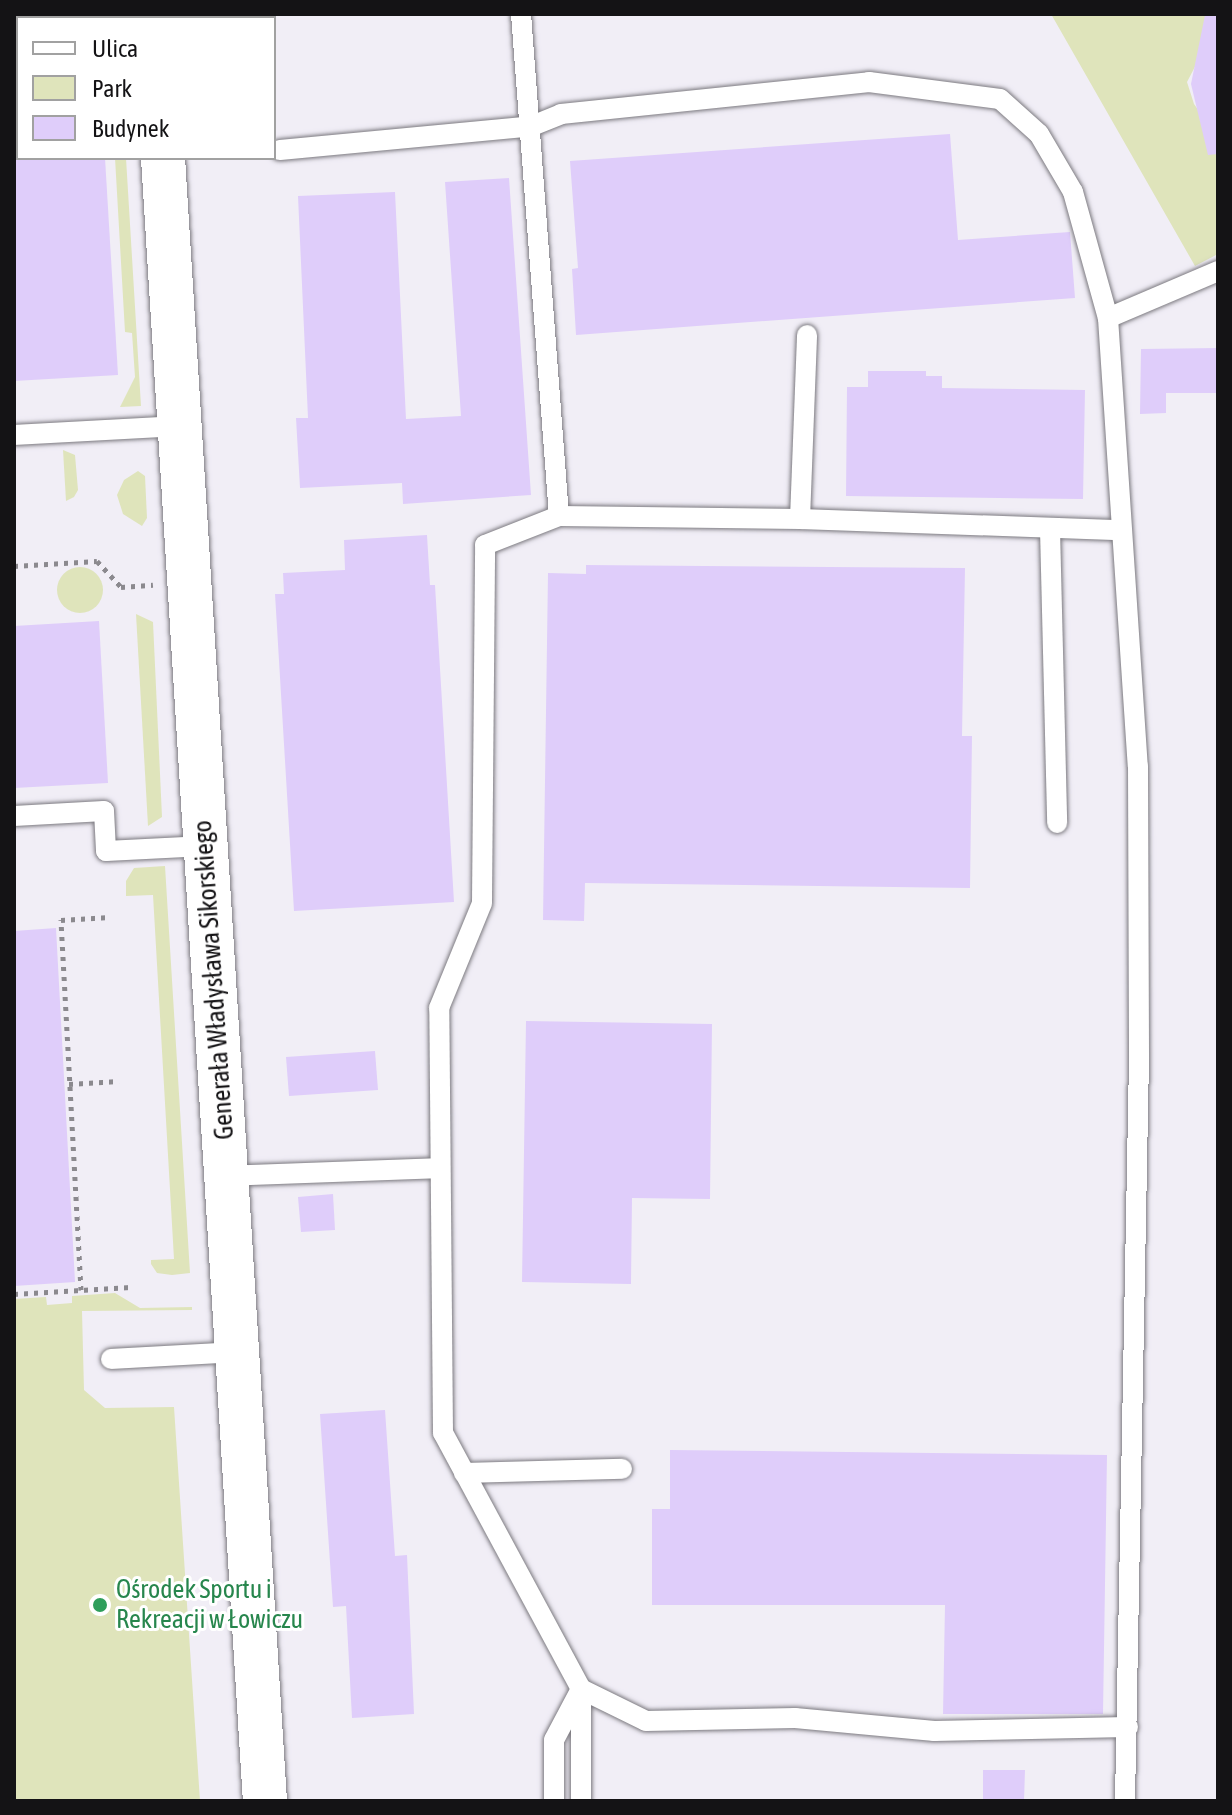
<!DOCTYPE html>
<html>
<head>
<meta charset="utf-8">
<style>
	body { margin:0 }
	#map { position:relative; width:1232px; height:1815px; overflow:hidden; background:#f1eef6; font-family:"Asap Condensed",sans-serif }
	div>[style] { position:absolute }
	.green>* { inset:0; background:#dfe4bb }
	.round { border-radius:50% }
	.building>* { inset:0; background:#dfcdfa }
	.path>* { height:5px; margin-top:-2.5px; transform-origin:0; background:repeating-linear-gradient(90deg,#8b898e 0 4px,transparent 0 10px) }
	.roads { filter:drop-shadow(0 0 2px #7c7a80) drop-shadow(0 0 2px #7c7a80) }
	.service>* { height:20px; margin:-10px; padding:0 10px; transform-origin:10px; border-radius:10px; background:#fff }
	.tertiary>* { height:44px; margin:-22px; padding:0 22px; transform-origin:22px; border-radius:22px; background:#fff }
	.dots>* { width:22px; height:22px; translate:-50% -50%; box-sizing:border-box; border:4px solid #fff; border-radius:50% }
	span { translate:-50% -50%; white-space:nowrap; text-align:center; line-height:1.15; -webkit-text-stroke:6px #fff; paint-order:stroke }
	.street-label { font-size:26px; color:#141315 }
	.leisure-label { font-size:26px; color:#27864d }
	.left { translate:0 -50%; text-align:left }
	.frame { position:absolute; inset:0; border:16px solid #141315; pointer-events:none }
	.legend { position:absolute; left:16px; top:16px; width:260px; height:144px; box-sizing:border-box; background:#fff; border:2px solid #a1a1a1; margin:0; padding:10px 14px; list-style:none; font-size:24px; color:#141315 }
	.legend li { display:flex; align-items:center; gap:16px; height:40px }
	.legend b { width:40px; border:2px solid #a1a1a1 }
</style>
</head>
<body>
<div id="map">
	<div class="green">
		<div style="clip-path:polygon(1051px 14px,1218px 14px,1218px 51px,1198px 61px,1187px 82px,1194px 104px,1218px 138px,1218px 254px,1195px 266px)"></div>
		<div style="clip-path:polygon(115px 158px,126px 158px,141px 406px,120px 407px,135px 377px,132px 333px,125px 332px)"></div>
		<div style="clip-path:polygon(63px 450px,75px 455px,78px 490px,74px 497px,66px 501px)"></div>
		<div style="clip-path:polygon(138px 471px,145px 476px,147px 518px,142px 526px,123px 514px,117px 495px,124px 480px)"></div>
		<div class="round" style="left:57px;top:567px;width:46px;height:46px"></div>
		<div style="clip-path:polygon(136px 614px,153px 622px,162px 817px,148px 826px)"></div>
		<div style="clip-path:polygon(165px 866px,190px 1273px,172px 1275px,157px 1273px,151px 1264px,151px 1260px,174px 1259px,153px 895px,126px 896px,126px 881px,134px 868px)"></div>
		<div style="clip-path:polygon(115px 1293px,140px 1308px,192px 1307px,192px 1310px,82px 1311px,84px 1390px,105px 1408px,174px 1407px,200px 1801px,14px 1801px,14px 1299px,46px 1297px,47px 1305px,72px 1303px,72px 1296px)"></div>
	</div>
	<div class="building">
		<div style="clip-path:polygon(1205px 15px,1218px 16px,1218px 154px,1208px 155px,1191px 84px)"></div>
		<div style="clip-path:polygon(950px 134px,958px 240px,1070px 232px,1075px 298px,576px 335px,572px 269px,578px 268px,570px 161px)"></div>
		<div style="clip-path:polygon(14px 158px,105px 158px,118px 375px,14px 381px)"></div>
		<div style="clip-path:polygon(509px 178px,531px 495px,403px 504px,402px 483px,300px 488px,296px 418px,308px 418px,298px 196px,395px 192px,406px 419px,461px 416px,445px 182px)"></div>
		<div style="clip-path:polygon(1218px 348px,1218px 393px,1166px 393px,1166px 413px,1140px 414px,1141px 349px)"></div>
		<div style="clip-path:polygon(868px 371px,926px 371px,926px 376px,942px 376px,942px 388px,1085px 390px,1083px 499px,846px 496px,847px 387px,868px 387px)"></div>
		<div style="clip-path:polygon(427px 535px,430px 585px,435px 585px,454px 902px,294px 911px,275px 594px,284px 594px,283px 573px,345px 570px,344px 540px)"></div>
		<div style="clip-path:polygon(586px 565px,965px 568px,962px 736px,972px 736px,970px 888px,585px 883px,584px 921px,543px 920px,548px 573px,586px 574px)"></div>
		<div style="clip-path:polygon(99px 621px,108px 783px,14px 788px,14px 626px)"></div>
		<div style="clip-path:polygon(56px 928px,75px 1282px,14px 1286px,14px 931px)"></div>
		<div style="clip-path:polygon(526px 1021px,712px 1024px,710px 1199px,632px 1198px,631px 1284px,522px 1282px)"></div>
		<div style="clip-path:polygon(375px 1051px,378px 1090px,289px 1096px,286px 1057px)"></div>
		<div style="clip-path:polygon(333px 1194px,335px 1230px,301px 1232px,298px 1197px)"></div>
		<div style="clip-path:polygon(385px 1410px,395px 1556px,407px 1555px,414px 1714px,352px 1718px,346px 1606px,333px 1607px,320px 1414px)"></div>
		<div style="clip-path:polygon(670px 1450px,1107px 1455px,1103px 1714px,943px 1714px,945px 1605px,652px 1605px,652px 1509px,670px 1509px)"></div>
		<div style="clip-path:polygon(983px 1770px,1025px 1770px,1024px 1801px,983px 1801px)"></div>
	</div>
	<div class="path">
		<div style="left:14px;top:566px;width:83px;rotate:-3.4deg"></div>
		<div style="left:97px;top:561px;width:35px;rotate:47deg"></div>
		<div style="left:121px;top:587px;width:32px;rotate:-4deg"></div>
		<div style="left:69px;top:1084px;width:50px;rotate:-3.4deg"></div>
		<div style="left:81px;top:1290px;width:371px;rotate:-93.1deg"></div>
		<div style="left:61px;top:920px;width:49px;rotate:-3.5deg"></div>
		<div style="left:14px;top:1294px;width:117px;rotate:-3.4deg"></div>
	</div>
	<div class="roads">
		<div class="service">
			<div style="left:521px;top:14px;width:503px;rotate:85.67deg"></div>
			<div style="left:280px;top:150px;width:253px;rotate:-5.4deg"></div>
			<div style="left:532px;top:126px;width:31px;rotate:-22deg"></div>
			<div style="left:561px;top:114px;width:310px;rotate:-5.9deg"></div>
			<div style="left:869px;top:82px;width:132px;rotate:7.4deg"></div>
			<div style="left:1000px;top:99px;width:52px;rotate:41.9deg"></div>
			<div style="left:1039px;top:134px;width:67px;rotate:59.6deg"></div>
			<div style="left:1073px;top:192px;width:131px;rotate:74.5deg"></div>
			<div style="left:1108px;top:318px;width:449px;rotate:86.2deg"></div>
			<div style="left:1138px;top:766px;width:293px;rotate:89.8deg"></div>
			<div style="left:1139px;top:1059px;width:742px;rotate:91.08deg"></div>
			<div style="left:1108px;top:318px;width:120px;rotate:-23.1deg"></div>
			<div style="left:14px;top:435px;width:165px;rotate:-3.1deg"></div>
			<div style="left:800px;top:519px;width:184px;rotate:-87.8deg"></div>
			<div style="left:1050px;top:529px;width:294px;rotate:88.6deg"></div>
			<div style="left:14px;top:816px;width:90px;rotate:-3.2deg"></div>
			<div style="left:104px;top:811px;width:40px;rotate:87.1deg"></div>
			<div style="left:106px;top:851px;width:99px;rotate:-2.9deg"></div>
			<div style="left:226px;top:1176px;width:214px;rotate:-2.1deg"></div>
			<div style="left:111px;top:1359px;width:126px;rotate:-3.2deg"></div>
			<div style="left:464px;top:1473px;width:158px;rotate:-1.5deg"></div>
			<div style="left:554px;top:1801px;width:61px;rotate:-90deg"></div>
			<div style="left:554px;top:1740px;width:58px;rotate:-62.1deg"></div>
			<div style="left:581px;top:1689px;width:72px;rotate:26.2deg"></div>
			<div style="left:646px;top:1721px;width:149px;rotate:-1.2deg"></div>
			<div style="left:795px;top:1718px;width:140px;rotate:5.3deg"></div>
			<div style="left:934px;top:1731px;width:194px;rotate:-1.2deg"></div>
			<div style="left:581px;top:1801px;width:112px;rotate:-90deg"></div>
			<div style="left:581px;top:1689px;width:291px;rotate:-118.3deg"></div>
			<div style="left:443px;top:1433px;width:425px;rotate:-90.5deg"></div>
			<div style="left:439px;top:1008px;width:113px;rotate:-67.7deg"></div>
			<div style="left:482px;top:903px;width:358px;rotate:-89.5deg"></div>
			<div style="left:485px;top:545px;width:79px;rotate:-21.4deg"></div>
			<div style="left:559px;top:516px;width:241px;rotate:0.7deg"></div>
			<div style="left:800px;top:519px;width:321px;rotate:2deg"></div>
		</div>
		<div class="tertiary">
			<div style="left:154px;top:14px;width:4px;rotate:90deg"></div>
			<div style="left:163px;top:158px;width:1646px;rotate:86.45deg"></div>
		</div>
	</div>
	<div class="dots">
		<div style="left:100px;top:1605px;background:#2e9e5b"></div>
	</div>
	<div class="street-label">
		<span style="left:214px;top:980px;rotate:-94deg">Generała Władysława Sikorskiego</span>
	</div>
	<div class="leisure-label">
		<span class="left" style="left:116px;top:1605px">Ośrodek Sportu i<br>Rekreacji w Łowiczu</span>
	</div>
	<div class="frame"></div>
	<ul class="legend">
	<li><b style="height:10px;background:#fff"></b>Ulica</li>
	<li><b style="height:22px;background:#dfe4bb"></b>Park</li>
	<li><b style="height:22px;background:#dfcdfa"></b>Budynek</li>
	</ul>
</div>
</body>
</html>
